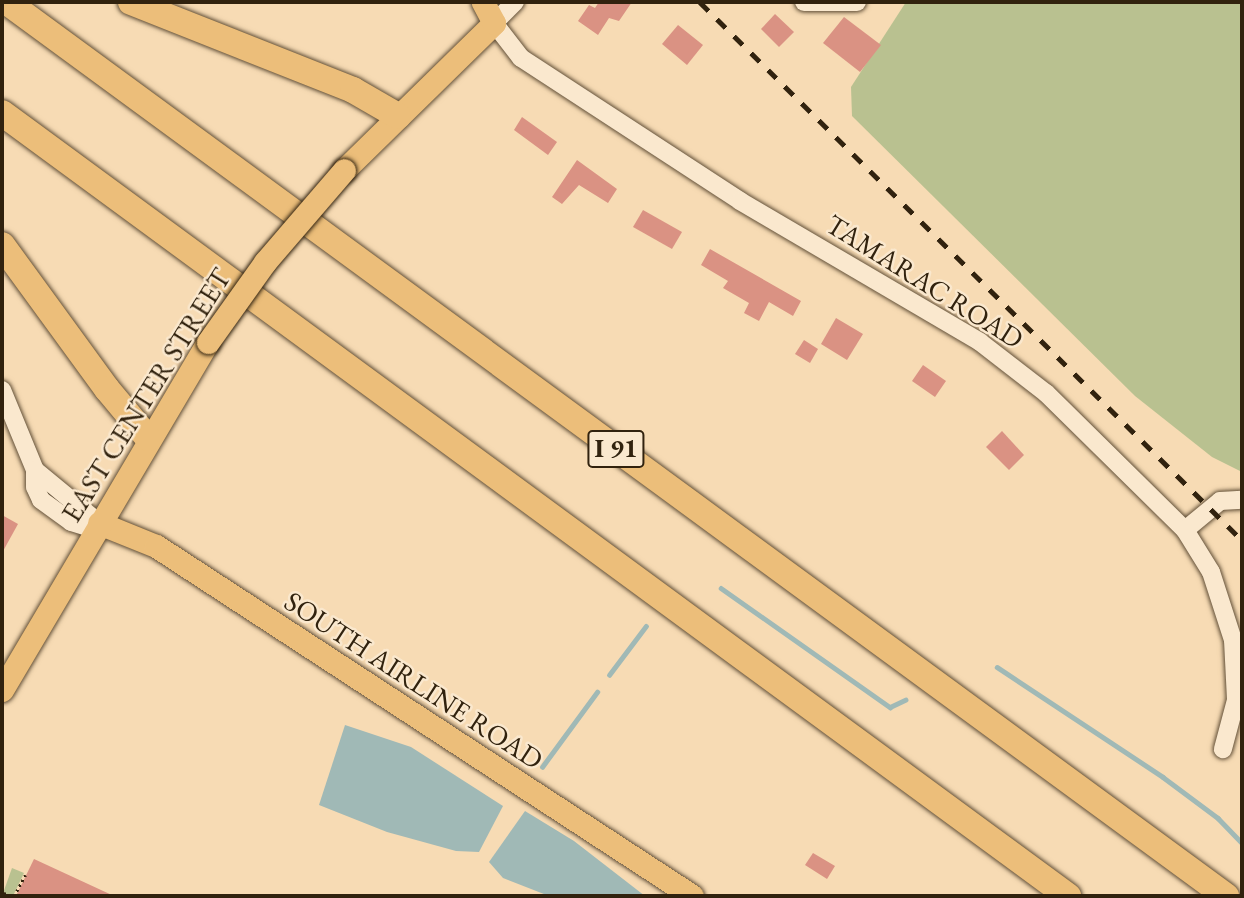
<!DOCTYPE html>
<html>
<head>
<meta charset="utf-8">
<style>
	body { margin:0 }
	#map { position:relative; width:1244px; height:898px; overflow:hidden; background:#f7dbb4; font-family:"EB Garamond",serif }
	div>[style] { position:absolute }
	.green>* { inset:0; background:#b9c190 }
	.water>* { inset:0; background:#a0b9b6 }
	.stream>* { height:4.5px; margin:-2.25px; padding:0 2.25px; transform-origin:2.25px; border-radius:2.25px; background:#a0b9b6 }
	.building>* { inset:0; background:#da9283 }
	.path>* { height:2.5px; margin-top:-1.25px; transform-origin:0; background:repeating-linear-gradient(90deg,#31220e 0 2px,transparent 0 5.5px) }
	.roads { filter:drop-shadow(0 0 2px #625038) drop-shadow(0 0 2px #625038) }
	.minor>* { height:18px; margin:-9px; padding:0 9px; transform-origin:9px; border-radius:9px; background:#fae8ce }
	.major>* { height:23px; margin:-11.5px; padding:0 11.5px; transform-origin:11.5px; border-radius:11.5px; background:#ecbe7a }
	.highway>* { height:26px; margin:-13px; padding:0 13px; transform-origin:13px; border-radius:13px; background:#ecbe7a }
	.rail>* { height:4.5px; margin-top:-2.25px; transform-origin:0; background:repeating-linear-gradient(90deg,#31220e 0 12px,transparent 0 24px) }
	.bridges { filter:drop-shadow(0 0 2px #31220e) drop-shadow(0 0 2px #31220e) }
	.major-bridge>* { height:23px; margin:-11.5px; padding:0 11.5px; transform-origin:11.5px; border-radius:11.5px; background:#ecbe7a }
	span { translate:-50% -50%; white-space:nowrap; text-align:center; line-height:1.15; -webkit-text-stroke:5px #fae8ce; paint-order:stroke }
	.shield-label span { padding:2px 5px; background:#fae8ce; border:2px solid; border-radius:5px; -webkit-text-stroke-width:0 }
	.shield-label { font-size:26px; color:#31220e; font-weight:700 }
	.street-label { font-size:28px; color:#31220e }
	.frame { position:absolute; inset:0; border:4px solid #31220e; pointer-events:none }
</style>
</head>
<body>
<div id="map">
	<div class="green">
		<div style="clip-path:polygon(906px 2px,1242px 2px,1242px 472px,1212px 457px,1135px 396px,852px 116px,851px 87px)"></div>
		<div style="clip-path:polygon(12px 868px,24px 873px,13px 896px,2px 896px)"></div>
	</div>
	<div class="water">
		<div style="clip-path:polygon(345px 725px,411px 747px,503px 806px,479px 852px,456px 851px,387px 832px,319px 805px)"></div>
		<div style="clip-path:polygon(525px 811px,574px 841px,645px 896px,549px 896px,503px 878px,489px 862px)"></div>
	</div>
	<div class="stream">
		<div style="left:721px;top:588px;width:207px;rotate:35.2deg"></div>
		<div style="left:890px;top:707px;width:17px;rotate:-25deg"></div>
		<div style="left:997px;top:667px;width:199px;rotate:33.5deg"></div>
		<div style="left:1163px;top:777px;width:69px;rotate:36.7deg"></div>
		<div style="left:1218px;top:818px;width:35px;rotate:46deg"></div>
		<div style="left:609px;top:675px;width:61px;rotate:-52.9deg"></div>
		<div style="left:542px;top:767px;width:93px;rotate:-53.7deg"></div>
	</div>
	<div class="building">
		<div style="clip-path:polygon(599px 2px,632px 2px,619px 21px,609px 18px,598px 35px,578px 21px,589px 5px,595px 8px)"></div>
		<div style="clip-path:polygon(775px 14px,794px 32px,779px 47px,761px 29px)"></div>
		<div style="clip-path:polygon(844px 17px,881px 45px,860px 72px,823px 43px)"></div>
		<div style="clip-path:polygon(678px 25px,703px 45px,687px 65px,662px 44px)"></div>
		<div style="clip-path:polygon(522px 117px,557px 142px,548px 155px,514px 130px)"></div>
		<div style="clip-path:polygon(577px 160px,617px 189px,608px 203px,579px 185px,562px 204px,552px 197px)"></div>
		<div style="clip-path:polygon(643px 210px,682px 232px,672px 249px,633px 227px)"></div>
		<div style="clip-path:polygon(710px 249px,801px 301px,793px 316px,769px 302px,759px 321px,744px 313px,749px 303px,723px 288px,728px 281px,701px 265px)"></div>
		<div style="clip-path:polygon(836px 318px,863px 334px,847px 360px,821px 344px)"></div>
		<div style="clip-path:polygon(804px 340px,818px 349px,810px 363px,795px 354px)"></div>
		<div style="clip-path:polygon(923px 365px,946px 381px,935px 397px,912px 381px)"></div>
		<div style="clip-path:polygon(1002px 431px,1024px 455px,1009px 470px,986px 447px)"></div>
		<div style="clip-path:polygon(2px 515px,18px 524px,2px 553px)"></div>
		<div style="clip-path:polygon(813px 853px,835px 866px,827px 879px,805px 865px)"></div>
		<div style="clip-path:polygon(34px 859px,114px 896px,16px 896px)"></div>
	</div>
	<div class="path">
		<div style="left:5px;top:896px;width:3px;rotate:-108deg"></div>
		<div style="left:4px;top:893px;width:8px;rotate:23deg"></div>
		<div style="left:14px;top:896px;width:24px;rotate:-62deg"></div>
		<div style="left:138px;top:896px;width:2px"></div>
	</div>
	<div class="roads">
		<div class="minor">
			<div style="left:515px;top:2px;width:30px;rotate:135deg"></div>
			<div style="left:494px;top:23px;width:44px;rotate:52.4deg"></div>
			<div style="left:521px;top:58px;width:262px;rotate:33.1deg"></div>
			<div style="left:740px;top:201px;width:278px;rotate:30.4deg"></div>
			<div style="left:980px;top:342px;width:83px;rotate:37.7deg"></div>
			<div style="left:1046px;top:393px;width:195px;rotate:44.6deg"></div>
			<div style="left:1185px;top:530px;width:49px;rotate:58.2deg"></div>
			<div style="left:1211px;top:572px;width:71px;rotate:72.1deg"></div>
			<div style="left:1233px;top:640px;width:60px;rotate:87.1deg"></div>
			<div style="left:1236px;top:700px;width:51px;rotate:104.9deg"></div>
			<div style="left:804px;top:2px;width:53px"></div>
			<div style="left:2px;top:390px;width:87px;rotate:67.6deg"></div>
			<div style="left:35px;top:470px;width:17px;rotate:90deg"></div>
			<div style="left:35px;top:487px;width:14px;rotate:65deg"></div>
			<div style="left:41px;top:500px;width:37px;rotate:36deg"></div>
			<div style="left:71px;top:522px;width:17px;rotate:17deg"></div>
			<div style="left:87px;top:527px;width:13px;rotate:-18deg"></div>
			<div style="left:99px;top:523px;width:83px;rotate:-140.4deg"></div>
			<div style="left:1185px;top:530px;width:45px;rotate:-39.6deg"></div>
			<div style="left:1220px;top:501px;width:22px;rotate:-3deg"></div>
		</div>
		<div class="major">
			<div style="left:344px;top:170px;width:210px;rotate:-44.4deg"></div>
			<div style="left:494px;top:23px;width:24px;rotate:-118deg"></div>
			<div style="left:99px;top:523px;width:61px;rotate:22deg"></div>
			<div style="left:156px;top:546px;width:640px;rotate:33.14deg"></div>
			<div style="left:2px;top:690px;width:404px;rotate:-59.4deg"></div>
		</div>
		<div class="highway">
			<div style="left:7px;top:2px;width:1512px;rotate:36.26deg"></div>
			<div style="left:131px;top:2px;width:239px;rotate:21.6deg"></div>
			<div style="left:353px;top:90px;width:52px;rotate:30deg"></div>
			<div style="left:2px;top:113px;width:1323px;rotate:36.3deg"></div>
			<div style="left:2px;top:245px;width:178px;rotate:53.9deg"></div>
			<div style="left:107px;top:389px;width:64px;rotate:50.1deg"></div>
		</div>
	</div>
	<div class="rail">
		<div style="left:700px;top:2px;width:764px;rotate:44.79deg"></div>
	</div>
	<div class="bridges">
		<div class="major-bridge">
			<div style="left:208px;top:342px;width:98px;rotate:-54.5deg"></div>
			<div style="left:265px;top:262px;width:121px;rotate:-49.3deg"></div>
		</div>
	</div>
	<div class="shield-label">
		<span style="left:616px;top:449px">I 91</span>
	</div>
	<div class="street-label">
		<span style="left:925px;top:281px;rotate:32deg">TAMARAC ROAD</span>
		<span style="left:146px;top:395px;rotate:-58deg">EAST CENTER STREET</span>
		<span style="left:414px;top:680px;rotate:33deg">SOUTH AIRLINE ROAD</span>
	</div>
	<div class="frame"></div>
</div>
</body>
</html>
